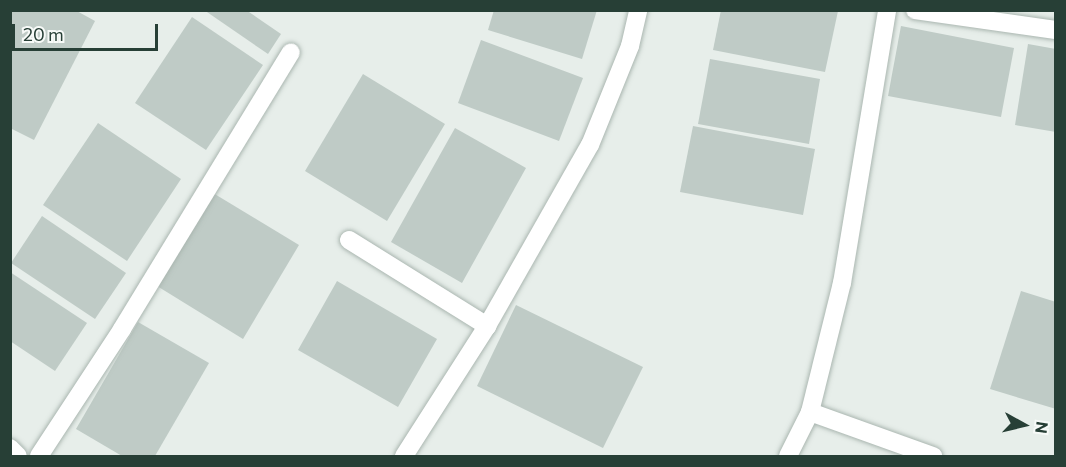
<!DOCTYPE html>
<html>
<head>
<meta charset="utf-8">
<style>
	body { margin:0 }
	#map { position:relative; width:1066px; height:467px; overflow:hidden; background:#e7eeea; font-family:Commissioner,sans-serif }
	div>[style] { position:absolute }
	.building>* { inset:0; background:#bfcbc6 }
	.roads { filter:drop-shadow(0 0 2px #aab6b0) drop-shadow(0 0 2px #aab6b0) }
	.minor>* { height:18px; margin:-9px; padding:0 9px; transform-origin:9px; border-radius:9px; background:#fff }
	span { translate:-50% -50%; white-space:nowrap; text-align:center; line-height:1.15; -webkit-text-stroke:4.5px #f7faf8; paint-order:stroke }
	.frame { position:absolute; inset:0; border:12px solid #273f36; pointer-events:none }
	.north { position:absolute; left:994px; top:395px; width:60px; height:60px; -webkit-text-stroke:4px #f7faf8; paint-order:stroke; rotate:98deg; font-size:16px; font-weight:700; line-height:24px; text-align:center; color:#273f36 }
	.north::after { content:''; display:block; margin:auto; width:21px; height:27px; background:#273f36; clip-path:polygon(50% 0,100% 100%,50% 72%,0 100%) }
	.scale { position:absolute; left:12px; top:24px; width:146px; height:27px; box-sizing:border-box; border:3px solid #273f36; border-top:0; padding-left:8px; font-size:18px; line-height:21px; white-space:nowrap; color:#273f36; -webkit-text-stroke:4px #f7faf8; paint-order:stroke }
</style>
</head>
<body>
<div id="map">
	<div class="building">
		<div style="clip-path:polygon(10px 10px,75px 10px,95px 21px,34px 140px,10px 128px)"></div>
		<div style="clip-path:polygon(204px 10px,246px 10px,281px 34px,268px 54px)"></div>
		<div style="clip-path:polygon(494px 10px,597px 10px,582px 59px,488px 30px)"></div>
		<div style="clip-path:polygon(721px 10px,838px 11px,825px 72px,713px 50px)"></div>
		<div style="clip-path:polygon(192px 17px,263px 65px,206px 150px,135px 103px)"></div>
		<div style="clip-path:polygon(901px 26px,1014px 48px,1001px 117px,888px 96px)"></div>
		<div style="clip-path:polygon(481px 40px,583px 78px,559px 141px,458px 103px)"></div>
		<div style="clip-path:polygon(1028px 44px,1056px 49px,1056px 132px,1015px 125px)"></div>
		<div style="clip-path:polygon(710px 59px,820px 79px,809px 144px,698px 124px)"></div>
		<div style="clip-path:polygon(363px 74px,445px 124px,387px 221px,305px 171px)"></div>
		<div style="clip-path:polygon(98px 123px,181px 179px,127px 261px,43px 205px)"></div>
		<div style="clip-path:polygon(693px 126px,815px 149px,803px 215px,680px 192px)"></div>
		<div style="clip-path:polygon(455px 128px,526px 168px,462px 283px,391px 242px)"></div>
		<div style="clip-path:polygon(213px 193px,299px 245px,243px 339px,157px 286px)"></div>
		<div style="clip-path:polygon(42px 216px,126px 273px,95px 319px,11px 263px)"></div>
		<div style="clip-path:polygon(10px 272px,87px 323px,55px 371px,10px 341px)"></div>
		<div style="clip-path:polygon(337px 281px,437px 339px,398px 407px,298px 350px)"></div>
		<div style="clip-path:polygon(1021px 291px,1056px 302px,1056px 409px,990px 389px)"></div>
		<div style="clip-path:polygon(516px 305px,643px 367px,603px 448px,477px 386px)"></div>
		<div style="clip-path:polygon(138px 322px,209px 363px,155px 456px,122px 456px,76px 429px)"></div>
	</div>
	<div class="roads">
		<div class="minor">
			<div style="left:915px;top:10px;width:142px;rotate:8.1deg"></div>
			<div style="left:349px;top:240px;width:163px;rotate:31.9deg"></div>
			<div style="left:810px;top:412px;width:131px;rotate:19.7deg"></div>
			<div style="left:10px;top:448px;width:11px;rotate:45deg"></div>
			<div style="left:39px;top:456px;width:152px;rotate:-56.8deg"></div>
			<div style="left:122px;top:329px;width:324px;rotate:-58.6deg"></div>
			<div style="left:404px;top:456px;width:154px;rotate:-57.4deg"></div>
			<div style="left:487px;top:326px;width:208px;rotate:-60.4deg"></div>
			<div style="left:590px;top:145px;width:107px;rotate:-68deg"></div>
			<div style="left:630px;top:46px;width:37px;rotate:-77deg"></div>
			<div style="left:788px;top:456px;width:49px;rotate:-63.4deg"></div>
			<div style="left:810px;top:412px;width:133px;rotate:-76.1deg"></div>
			<div style="left:842px;top:283px;width:277px;rotate:-80.6deg"></div>
		</div>
	</div>
	<div class="frame"></div>
	<div class="north">N</div>
	<div class="scale">20 m</div>
</div>
</body>
</html>
